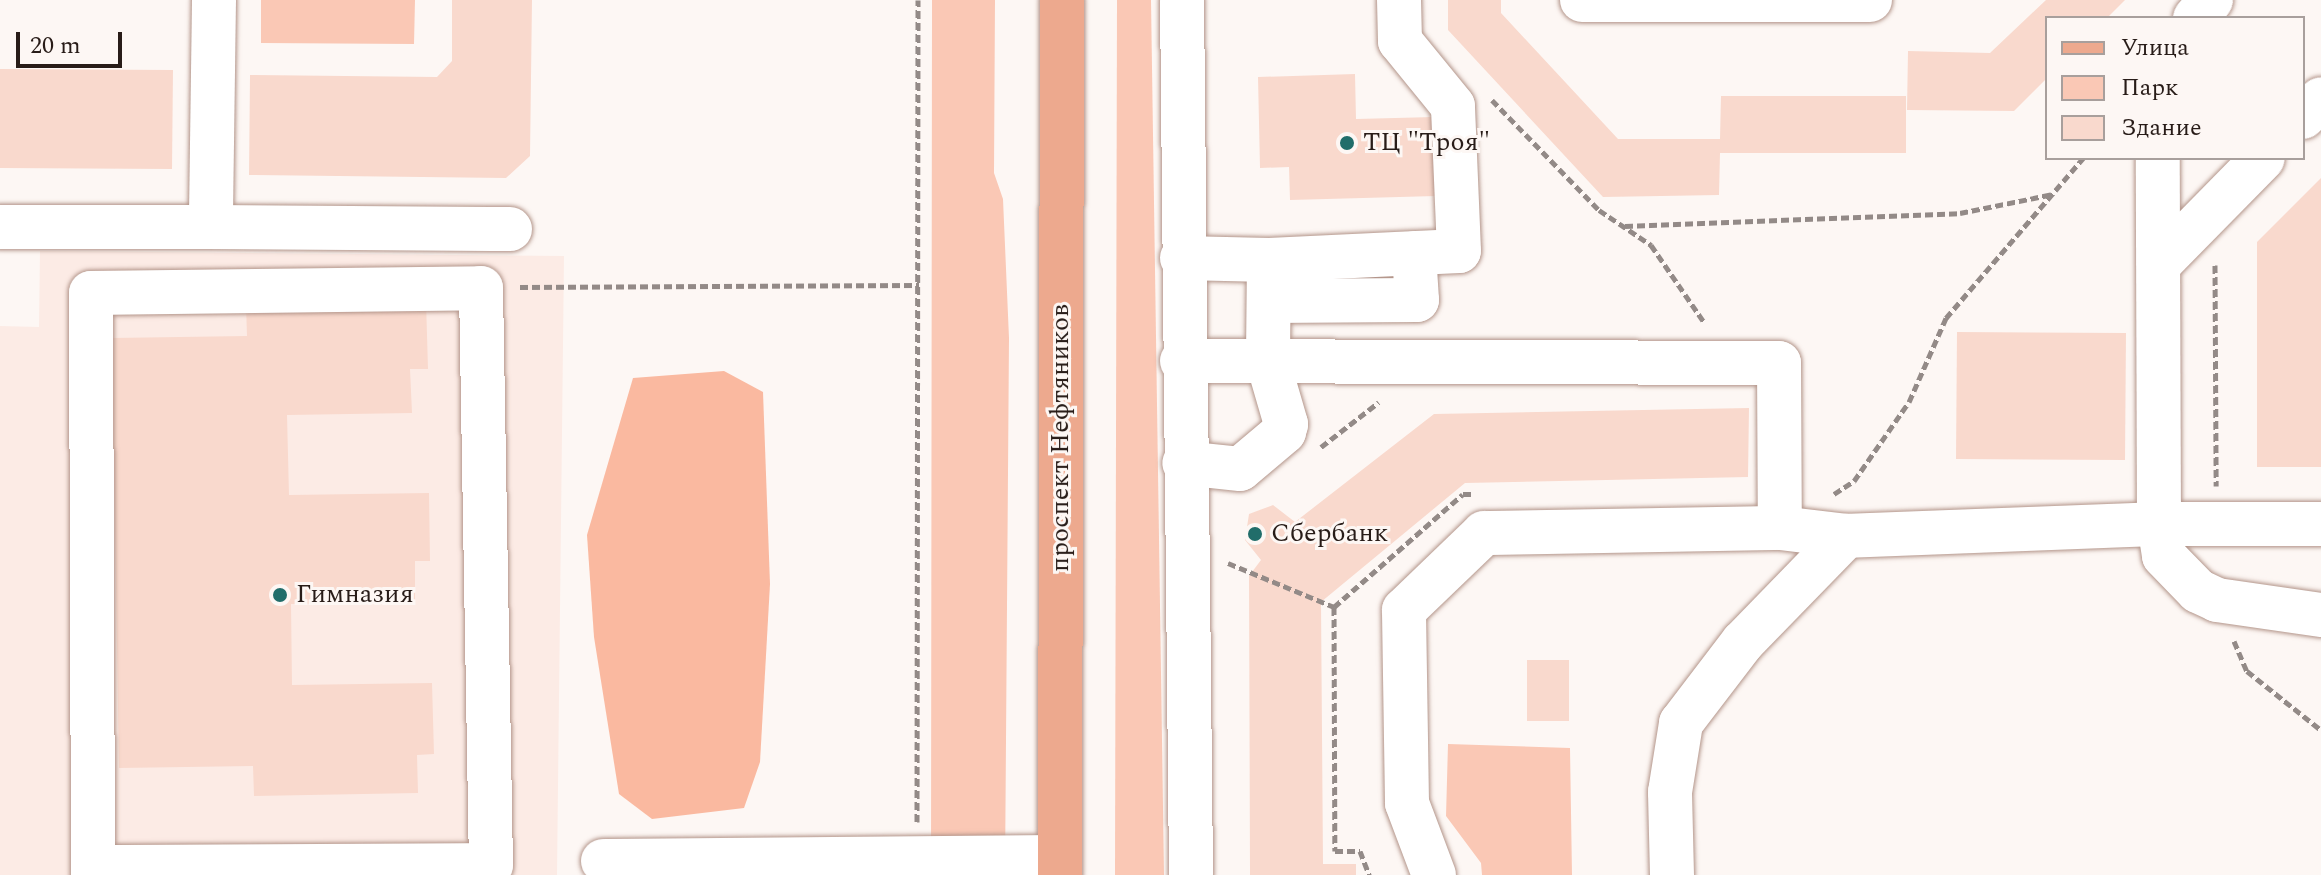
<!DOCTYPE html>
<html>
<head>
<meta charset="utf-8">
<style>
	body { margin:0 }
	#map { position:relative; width:2321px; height:875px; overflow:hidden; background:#fdf7f4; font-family:Spectral,serif }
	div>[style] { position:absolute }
	.built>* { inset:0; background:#fcebe5 }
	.green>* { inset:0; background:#fac8b5 }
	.forest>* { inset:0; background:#fab9a0 }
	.building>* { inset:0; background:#f9d9cd }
	.path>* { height:5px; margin-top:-2.5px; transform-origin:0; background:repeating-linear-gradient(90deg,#938a87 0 8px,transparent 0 12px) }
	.roads { filter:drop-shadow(0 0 2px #b3958a) drop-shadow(0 0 2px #b3958a) }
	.minor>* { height:44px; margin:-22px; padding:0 22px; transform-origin:22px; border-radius:22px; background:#fff }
	.major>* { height:44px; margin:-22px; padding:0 22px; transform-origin:22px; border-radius:22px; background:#eda98e }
	.dots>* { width:22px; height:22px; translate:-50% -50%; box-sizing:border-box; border:4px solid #fdf7f4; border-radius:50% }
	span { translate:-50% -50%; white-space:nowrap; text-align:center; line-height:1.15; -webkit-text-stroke:6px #fdf7f4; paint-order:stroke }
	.poi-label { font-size:26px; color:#281c18 }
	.left { translate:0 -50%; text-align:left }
	.street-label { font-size:26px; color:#281c18 }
	.legend { position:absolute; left:2045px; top:16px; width:260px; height:144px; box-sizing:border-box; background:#fdf7f4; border:2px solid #a89f9c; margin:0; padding:10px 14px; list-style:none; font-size:24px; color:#281c18 }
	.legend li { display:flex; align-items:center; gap:16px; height:40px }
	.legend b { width:40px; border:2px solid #a89f9c }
	.scale { position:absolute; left:16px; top:32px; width:106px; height:36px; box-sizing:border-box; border:4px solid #281c18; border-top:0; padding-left:10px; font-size:24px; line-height:28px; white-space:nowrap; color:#281c18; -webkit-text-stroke:6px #fdf7f4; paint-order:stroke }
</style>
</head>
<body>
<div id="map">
	<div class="built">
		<div style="clip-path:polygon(40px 251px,564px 256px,557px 875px,0 875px,0 326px,39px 327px)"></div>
	</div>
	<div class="green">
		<div style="clip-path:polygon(261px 0,415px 0,414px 44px,261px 43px)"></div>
		<div style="clip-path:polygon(932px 0,995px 0,994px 173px,1003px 199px,1009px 338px,1005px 875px,931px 875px)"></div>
		<div style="clip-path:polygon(1117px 0,1151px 0,1164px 875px,1115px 875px)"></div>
		<div style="clip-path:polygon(1448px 744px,1570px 748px,1572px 875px,1482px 875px,1481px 863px,1446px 816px)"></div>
	</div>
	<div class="forest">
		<div style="clip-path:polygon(724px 371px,763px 392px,770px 584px,760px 762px,744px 808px,652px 819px,619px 794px,594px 637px,587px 535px,633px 378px)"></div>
	</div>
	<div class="building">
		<div style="clip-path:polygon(452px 0,532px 0,530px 156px,506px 178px,249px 175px,250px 75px,437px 77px,452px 61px)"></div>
		<div style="clip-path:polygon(1448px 0,1501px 0,1501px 13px,1618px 139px,1720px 139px,1721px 96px,1906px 96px,1906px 153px,1720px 153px,1719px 195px,1603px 197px,1448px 30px)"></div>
		<div style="clip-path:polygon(2046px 0,2125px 0,2107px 18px,2047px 18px,2047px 78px,2014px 111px,1907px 110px,1908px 51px,1990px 53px)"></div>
		<div style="clip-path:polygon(0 69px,173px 70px,172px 169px,0 168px)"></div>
		<div style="clip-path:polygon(1355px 74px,1356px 119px,1434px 117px,1436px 196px,1290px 200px,1289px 167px,1260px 168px,1258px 77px)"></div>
		<div style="clip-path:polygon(2321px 178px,2321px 467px,2257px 467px,2257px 242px)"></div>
		<div style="clip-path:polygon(426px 301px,428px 369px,410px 369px,412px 413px,287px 415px,289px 495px,429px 493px,430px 561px,415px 561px,415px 602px,291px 604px,292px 685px,432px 683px,434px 754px,417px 755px,418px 793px,254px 796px,253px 766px,119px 768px,112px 338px,247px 336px,246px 305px)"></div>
		<div style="clip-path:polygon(1957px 332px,2126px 333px,2125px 460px,1956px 459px)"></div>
		<div style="clip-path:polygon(1749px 408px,1748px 477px,1465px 483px,1321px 602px,1323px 864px,1356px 864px,1356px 875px,1250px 875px,1249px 576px,1261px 560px,1245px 540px,1249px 514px,1273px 505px,1295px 522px,1434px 414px)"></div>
		<div style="clip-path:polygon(1527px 660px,1569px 660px,1569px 721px,1527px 721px)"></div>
	</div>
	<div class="path">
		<div style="left:1492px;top:100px;width:153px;rotate:45.8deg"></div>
		<div style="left:1599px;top:210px;width:63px;rotate:33.9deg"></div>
		<div style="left:1651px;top:245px;width:93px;rotate:55.5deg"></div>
		<div style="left:1625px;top:226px;width:335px;rotate:-2.2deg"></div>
		<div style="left:1960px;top:213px;width:95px;rotate:-11.5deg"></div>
		<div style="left:2215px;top:265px;width:221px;rotate:89.7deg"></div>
		<div style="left:520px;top:287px;width:399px;rotate:-0.3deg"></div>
		<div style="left:1321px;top:447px;width:73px;rotate:-37.8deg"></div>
		<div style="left:1834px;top:494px;width:24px;rotate:-33deg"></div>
		<div style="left:1854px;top:481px;width:96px;rotate:-55.2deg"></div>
		<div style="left:1909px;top:402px;width:92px;rotate:-66.2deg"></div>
		<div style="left:1946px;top:318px;width:211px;rotate:-49.4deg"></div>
		<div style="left:1228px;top:563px;width:115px;rotate:22.5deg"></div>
		<div style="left:1334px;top:607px;width:244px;rotate:89.8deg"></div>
		<div style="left:1335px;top:851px;width:25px"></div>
		<div style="left:1360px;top:851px;width:26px;rotate:69deg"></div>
		<div style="left:1334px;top:607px;width:171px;rotate:-41.2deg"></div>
		<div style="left:1463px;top:494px;width:11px"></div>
		<div style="left:2234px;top:641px;width:33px;rotate:67deg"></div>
		<div style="left:2247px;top:671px;width:95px;rotate:38.6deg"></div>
		<div style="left:917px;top:822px;width:822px;rotate:-89.93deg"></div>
	</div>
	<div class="roads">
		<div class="minor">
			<div style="left:214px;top:0;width:227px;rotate:90.8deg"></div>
			<div style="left:211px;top:227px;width:299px;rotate:0.4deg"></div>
			<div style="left:1182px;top:0;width:875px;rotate:89.41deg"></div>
			<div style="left:1582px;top:0;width:288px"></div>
			<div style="left:2195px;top:18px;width:24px;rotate:-48deg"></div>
			<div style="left:2303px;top:117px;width:25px;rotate:-45deg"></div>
			<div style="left:0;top:227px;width:211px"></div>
			<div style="left:1182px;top:258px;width:87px;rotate:1.3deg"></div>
			<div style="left:1269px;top:260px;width:102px;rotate:90.6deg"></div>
			<div style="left:1268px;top:362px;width:65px;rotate:73.8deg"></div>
			<div style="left:1286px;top:424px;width:8px;rotate:104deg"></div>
			<div style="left:1284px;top:432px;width:57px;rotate:139.9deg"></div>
			<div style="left:1240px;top:469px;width:56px;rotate:-173.9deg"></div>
			<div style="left:1269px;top:260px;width:190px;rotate:-2.7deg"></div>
			<div style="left:1459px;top:251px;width:145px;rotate:-92.4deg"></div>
			<div style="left:1453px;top:106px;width:84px;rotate:-129.2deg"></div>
			<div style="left:1400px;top:41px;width:41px;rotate:-91.4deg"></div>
			<div style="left:2159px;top:264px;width:148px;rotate:-45.5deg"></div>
			<div style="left:1269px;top:301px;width:148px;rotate:-0.4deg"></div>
			<div style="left:1417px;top:300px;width:47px;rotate:-93.7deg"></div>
			<div style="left:1182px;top:361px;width:597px;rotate:0.19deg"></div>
			<div style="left:1779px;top:363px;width:165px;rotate:89.7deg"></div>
			<div style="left:1780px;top:528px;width:66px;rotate:6.9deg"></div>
			<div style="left:1846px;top:536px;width:313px;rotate:-2.2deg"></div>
			<div style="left:2159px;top:524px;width:366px;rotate:-90.2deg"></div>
			<div style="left:2321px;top:524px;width:162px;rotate:180deg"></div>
			<div style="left:2159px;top:524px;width:32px;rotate:81deg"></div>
			<div style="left:2164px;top:556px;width:49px;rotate:45.8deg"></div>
			<div style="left:2198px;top:591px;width:21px;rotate:25deg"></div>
			<div style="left:2217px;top:600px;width:105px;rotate:8.2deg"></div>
			<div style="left:603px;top:861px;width:457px;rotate:-0.5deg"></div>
			<div style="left:93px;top:875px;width:582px;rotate:-90.2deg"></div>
			<div style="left:91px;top:293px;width:390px;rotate:-0.7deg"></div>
			<div style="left:481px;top:288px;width:577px;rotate:89.01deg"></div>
			<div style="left:491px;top:865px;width:398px;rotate:179.7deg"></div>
			<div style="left:1434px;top:875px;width:77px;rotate:-110.6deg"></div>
			<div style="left:1407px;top:803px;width:193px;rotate:-90.9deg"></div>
			<div style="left:1404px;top:610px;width:111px;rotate:-43.9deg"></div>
			<div style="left:1484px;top:533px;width:296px;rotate:-1deg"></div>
			<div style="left:1672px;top:875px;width:83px;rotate:-91.4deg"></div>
			<div style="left:1670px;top:792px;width:70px;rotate:-80.9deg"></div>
			<div style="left:1681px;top:723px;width:102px;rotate:-52.6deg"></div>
			<div style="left:1743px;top:642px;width:148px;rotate:-45.8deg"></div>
		</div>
		<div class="major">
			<div style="left:1060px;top:875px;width:875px;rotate:-89.87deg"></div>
		</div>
	</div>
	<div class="dots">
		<div style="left:1347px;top:143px;background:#216d6a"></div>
		<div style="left:1255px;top:534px;background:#216d6a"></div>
		<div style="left:280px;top:595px;background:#216d6a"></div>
	</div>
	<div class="poi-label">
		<span class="left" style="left:1363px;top:143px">ТЦ "Троя"</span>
		<span class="left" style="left:1271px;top:534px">Сбербанк</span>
		<span class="left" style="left:296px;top:595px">Гимназия</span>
	</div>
	<div class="street-label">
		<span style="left:1061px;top:438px;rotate:-90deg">проспект Нефтяников</span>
	</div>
	<ul class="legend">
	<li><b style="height:10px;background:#eda98e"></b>Улица</li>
	<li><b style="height:22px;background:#fac8b5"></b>Парк</li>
	<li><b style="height:22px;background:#f9d9cd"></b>Здание</li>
	</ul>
	<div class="scale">20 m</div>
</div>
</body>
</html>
